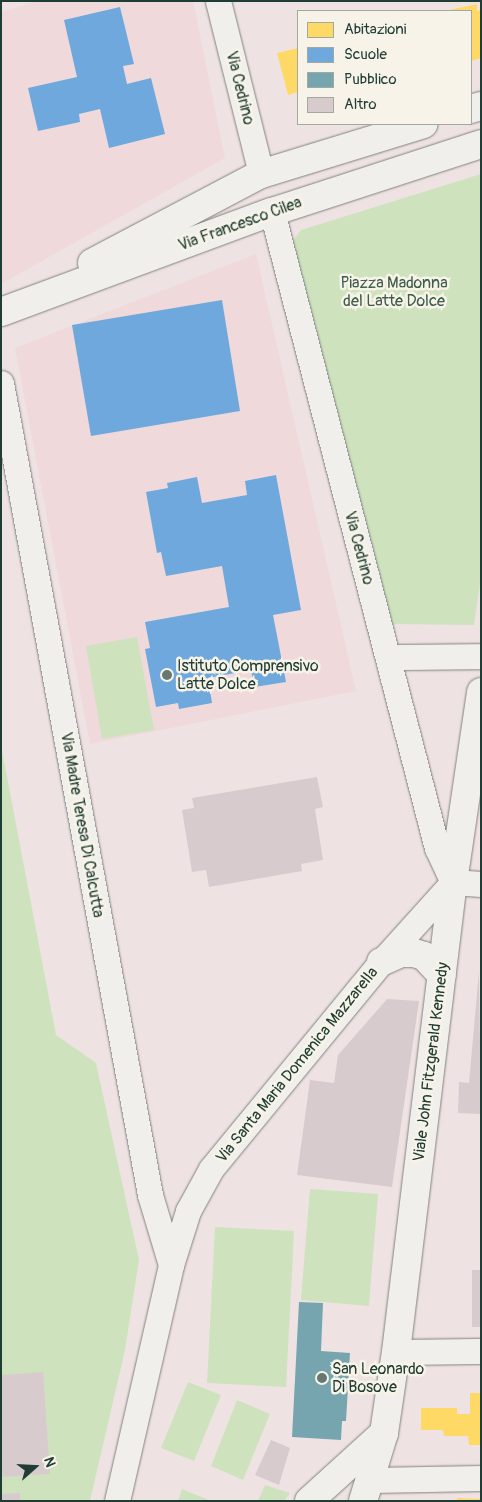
<!DOCTYPE html>
<html>
<head>
<meta charset="utf-8">
<style>
	body { margin:0 }
	#map { position:relative; width:482px; height:1502px; overflow:hidden; background:#eee3e2; font-family:Pangolin,sans-serif }
	div>[style] { position:absolute }
	.built>* { inset:0; background:#efd9db }
	.green>* { inset:0; background:#cee2be }
	.homes>* { inset:0; background:#ffd966 }
	.schools>* { inset:0; background:#6fa8dc }
	.public>* { inset:0; background:#76a5af }
	.building>* { inset:0; background:#d8cbce }
	.roads { filter:drop-shadow(0 0 1px #828280) drop-shadow(0 0 1px #828280) }
	.street>* { height:25px; margin:-12.5px; padding:0 12.5px; transform-origin:12.5px; border-radius:12.5px; background:#f1efeb }
	.secondary>* { height:28px; margin:-14px; padding:0 14px; transform-origin:14px; border-radius:14px; background:#f1efeb }
	.dots>* { width:14px; height:14px; translate:-50% -50%; box-sizing:border-box; border:2px solid #f7f3e8; border-radius:50% }
	span { translate:-50% -50%; white-space:nowrap; text-align:center; line-height:1.15; -webkit-text-stroke:5px #f7f3e8; paint-order:stroke }
	.street-label { font-size:16px; color:#1f3d34 }
	.park-label { font-size:16px; color:#3d5e4a }
	.poi-label { font-size:16px; color:#1f3d34 }
	.left { translate:0 -50%; text-align:left }
	.frame { position:absolute; inset:0; border:2px solid #1f3d34; pointer-events:none }
	.legend { position:absolute; left:297px; top:10px; width:175px; height:115px; box-sizing:border-box; background:#f7f3e8; border:1px solid #a1aaa0; margin:0; padding:6px 9px; list-style:none; font-size:15px; color:#1f3d34 }
	.legend li { display:flex; align-items:center; gap:10px; height:25px }
	.legend b { width:25px; border:1px solid #a1aaa0 }
	.north { position:absolute; left:10px; top:1442px; width:50px; height:50px; -webkit-text-stroke:4px #f7f3e8; paint-order:stroke; rotate:71deg; font-size:14px; font-weight:700; line-height:20px; text-align:center; color:#1f3d34 }
	.north::after { content:''; display:block; margin:auto; width:18px; height:22px; background:#1f3d34; clip-path:polygon(50% 0,100% 100%,50% 72%,0 100%) }
</style>
</head>
<body>
<div id="map">
	<div class="built">
		<div style="clip-path:polygon(38px 1px,193px 1px,225px 158px,1px 284px,1px 12px)"></div>
		<div style="clip-path:polygon(256px 254px,356px 691px,90px 744px,15px 348px)"></div>
	</div>
	<div class="green">
		<div style="clip-path:polygon(481px 174px,481px 576px,474px 625px,387px 624px,291px 243px,301px 230px)"></div>
		<div style="clip-path:polygon(137px 637px,154px 730px,102px 739px,86px 646px)"></div>
		<div style="clip-path:polygon(1px 745px,56px 1035px,96px 1063px,139px 1260px,125px 1350px,90px 1501px,1px 1501px)"></div>
		<div style="clip-path:polygon(310px 1189px,378px 1194px,369px 1306px,301px 1300px)"></div>
		<div style="clip-path:polygon(215px 1227px,294px 1231px,286px 1387px,207px 1383px)"></div>
		<div style="clip-path:polygon(188px 1382px,221px 1395px,194px 1461px,161px 1448px)"></div>
		<div style="clip-path:polygon(237px 1400px,270px 1414px,243px 1480px,211px 1466px)"></div>
		<div style="clip-path:polygon(265px 1485px,290px 1493px,284px 1501px,258px 1501px)"></div>
		<div style="clip-path:polygon(182px 1489px,211px 1501px,178px 1501px)"></div>
	</div>
	<div class="homes">
		<div style="clip-path:polygon(477px 4px,477px 11px,481px 10px,481px 58px,471px 61px,471px 11px,449px 10px)"></div>
		<div style="clip-path:polygon(298px 48px,298px 92px,288px 95px,277px 53px)"></div>
		<div style="clip-path:polygon(470px 1393px,481px 1393px,481px 1445px,469px 1445px,468px 1436px,444px 1436px,443px 1430px,421px 1430px,421px 1408px,457px 1408px,457px 1414px,470px 1414px)"></div>
		<div style="clip-path:polygon(457px 1498px,481px 1499px,481px 1501px,457px 1501px)"></div>
	</div>
	<div class="schools">
		<div style="clip-path:polygon(120px 7px,134px 64px,123px 66px,127px 84px,151px 78px,165px 134px,109px 148px,100px 109px,79px 114px,80px 122px,38px 131px,28px 88px,77px 77px,64px 20px)"></div>
		<div style="clip-path:polygon(222px 300px,240px 411px,91px 436px,72px 325px)"></div>
		<div style="clip-path:polygon(276px 475px,301px 610px,273px 615px,286px 682px,254px 687px,251px 670px,208px 678px,212px 703px,179px 709px,178px 703px,156px 707px,145px 649px,150px 648px,145px 622px,229px 607px,222px 566px,166px 576px,161px 552px,157px 553px,146px 492px,168px 488px,167px 483px,197px 477px,202px 503px,247px 495px,245px 481px)"></div>
	</div>
	<div class="public">
		<div style="clip-path:polygon(299px 1302px,323px 1303px,321px 1351px,350px 1353px,346px 1421px,342px 1421px,341px 1440px,292px 1437px)"></div>
	</div>
	<div class="building">
		<div style="clip-path:polygon(317px 777px,323px 807px,315px 809px,323px 860px,301px 864px,302px 871px,209px 887px,206px 870px,192px 872px,182px 810px,194px 808px,192px 798px)"></div>
		<div style="clip-path:polygon(479px 971px,481px 1114px,458px 1113px,459px 1082px,469px 1083px)"></div>
		<div style="clip-path:polygon(387px 999px,419px 1001px,392px 1187px,297px 1175px,310px 1080px,334px 1083px,338px 1055px)"></div>
		<div style="clip-path:polygon(472px 1270px,481px 1270px,481px 1327px,472px 1327px)"></div>
		<div style="clip-path:polygon(43px 1372px,50px 1474px,1px 1477px,1px 1375px)"></div>
		<div style="clip-path:polygon(271px 1440px,290px 1448px,279px 1485px,255px 1475px)"></div>
		<div style="clip-path:polygon(20px 1493px,20px 1501px,1px 1501px,1px 1494px)"></div>
	</div>
	<div class="roads">
		<div class="street">
			<div style="left:218px;top:1px;width:178px;rotate:76deg"></div>
			<div style="left:272px;top:212px;width:657px;rotate:75.46deg"></div>
			<div style="left:437px;top:848px;width:38px;rotate:65deg"></div>
			<div style="left:1px;top:383px;width:826px;rotate:79.6deg"></div>
			<div style="left:150px;top:1195px;width:73px;rotate:73.3deg"></div>
			<div style="left:392px;top:657px;width:89px;rotate:-0.6deg"></div>
			<div style="left:453px;top:882px;width:28px;rotate:4deg"></div>
			<div style="left:396px;top:1352px;width:85px;rotate:-0.7deg"></div>
			<div style="left:371px;top:1480px;width:110px;rotate:-1deg"></div>
			<div style="left:117px;top:1501px;width:242px;rotate:-77.1deg"></div>
			<div style="left:171px;top:1265px;width:57px;rotate:-72.5deg"></div>
			<div style="left:188px;top:1211px;width:48px;rotate:-61.3deg"></div>
			<div style="left:211px;top:1169px;width:268px;rotate:-50.6deg"></div>
			<div style="left:381px;top:962px;width:108px;rotate:-48deg"></div>
		</div>
		<div class="secondary">
			<div style="left:471px;top:109px;width:10px;rotate:-17deg"></div>
			<div style="left:92px;top:263px;width:191px;rotate:-27.8deg"></div>
			<div style="left:261px;top:174px;width:170px;rotate:-17.1deg"></div>
			<div style="left:1px;top:312px;width:289px;rotate:-20.3deg"></div>
			<div style="left:272px;top:212px;width:220px;rotate:-18deg"></div>
			<div style="left:381px;top:962px;width:22px;rotate:-24deg"></div>
			<div style="left:401px;top:953px;width:13px"></div>
			<div style="left:414px;top:953px;width:10px;rotate:17deg"></div>
			<div style="left:424px;top:956px;width:26px;rotate:47deg"></div>
			<div style="left:309px;top:1501px;width:101px;rotate:-42.2deg"></div>
			<div style="left:363px;top:1501px;width:71px;rotate:-72.8deg"></div>
			<div style="left:384px;top:1433px;width:82px;rotate:-81.6deg"></div>
			<div style="left:396px;top:1352px;width:473px;rotate:-83.1deg"></div>
			<div style="left:453px;top:882px;width:192px;rotate:-81.6deg"></div>
		</div>
	</div>
	<div class="dots">
		<div style="left:167px;top:675px;background:#677771"></div>
		<div style="left:322px;top:1378px;background:#677771"></div>
	</div>
	<div class="street-label">
		<span style="left:240px;top:88px;rotate:76deg">Via Cedrino</span>
		<span style="left:240px;top:224px;rotate:-20deg">Via Francesco Cilea</span>
		<span style="left:359px;top:548px;rotate:75deg">Via Cedrino</span>
		<span style="left:82px;top:825px;rotate:80deg">Via Madre Teresa Di Calcutta</span>
		<span style="left:431px;top:1062px;rotate:-83deg">Viale John Fitzgerald Kennedy</span>
		<span style="left:297px;top:1065px;rotate:-51deg">Via Santa Maria Domenica Mazzarella</span>
	</div>
	<div class="park-label">
		<span style="left:394px;top:292px">Piazza Madonna<br>del Latte Dolce</span>
	</div>
	<div class="poi-label">
		<span class="left" style="left:177px;top:675px">Istituto Comprensivo<br>Latte Dolce</span>
		<span class="left" style="left:332px;top:1378px">San Leonardo<br>Di Bosove</span>
	</div>
	<div class="frame"></div>
	<ul class="legend">
	<li><b style="height:14px;background:#ffd966"></b>Abitazioni</li>
	<li><b style="height:14px;background:#6fa8dc"></b>Scuole</li>
	<li><b style="height:14px;background:#76a5af"></b>Pubblico</li>
	<li><b style="height:14px;background:#d8cbce"></b>Altro</li>
	</ul>
	<div class="north">N</div>
</div>
</body>
</html>
